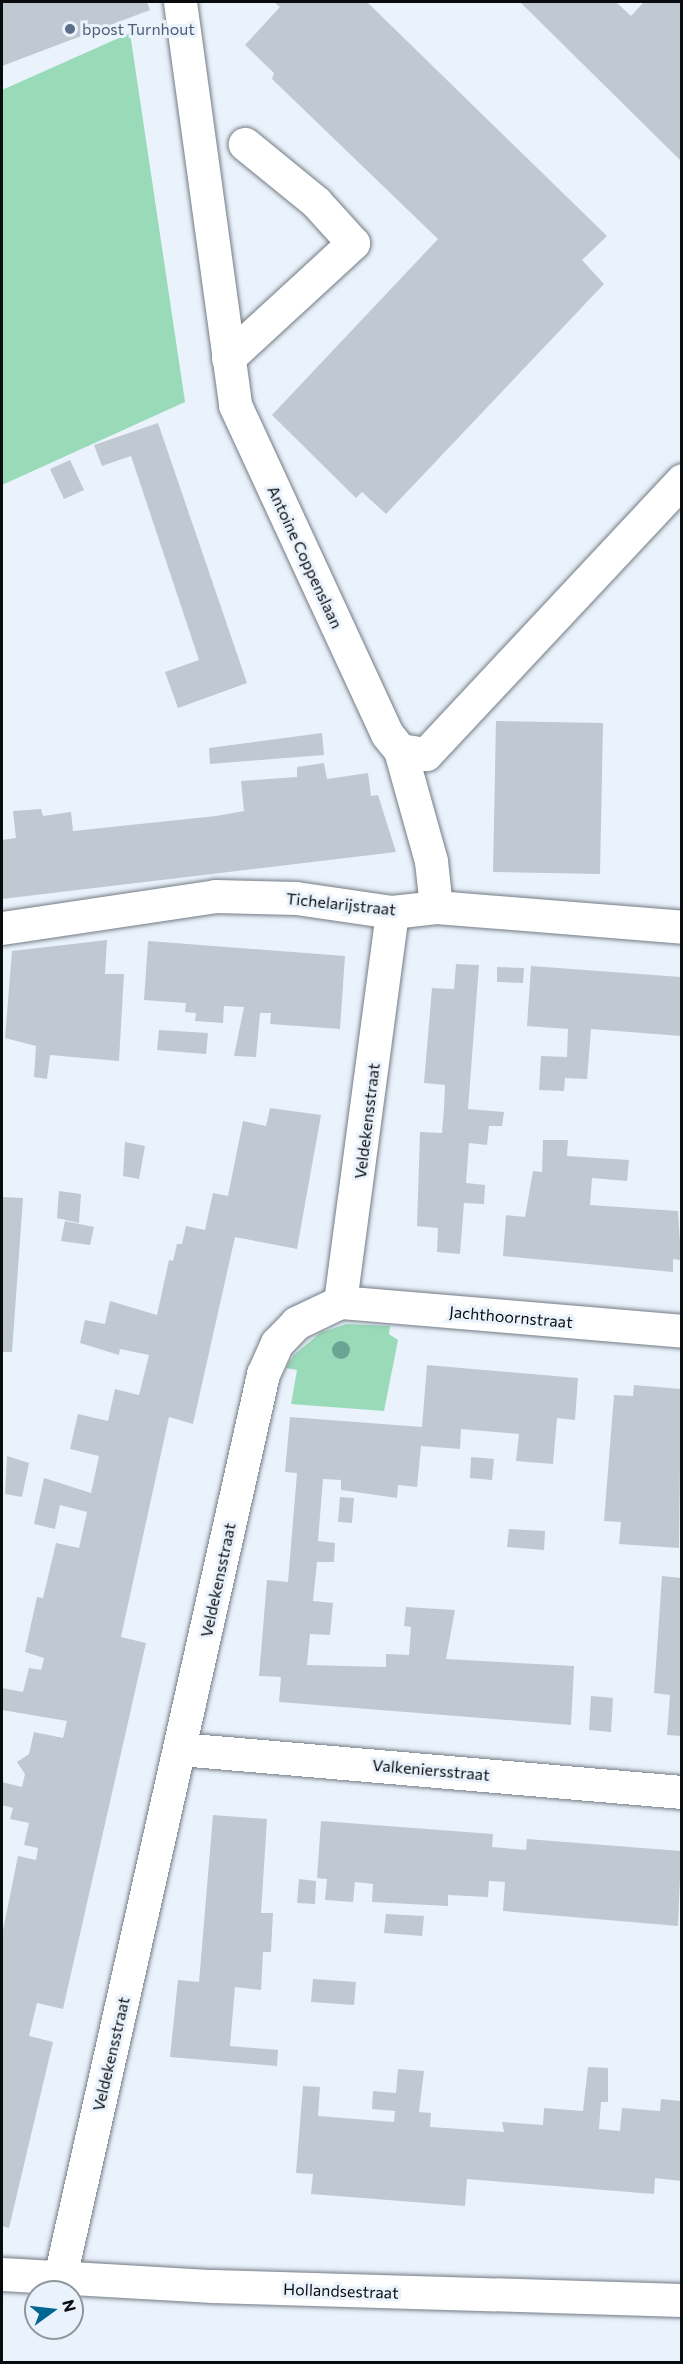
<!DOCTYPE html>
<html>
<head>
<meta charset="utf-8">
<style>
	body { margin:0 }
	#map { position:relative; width:683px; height:2364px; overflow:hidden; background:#eaf3fc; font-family:Commissioner,sans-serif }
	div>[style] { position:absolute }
	.green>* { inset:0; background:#99dab8 }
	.building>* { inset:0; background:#c0c9d2 }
	.roads { filter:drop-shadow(0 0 2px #747b84) drop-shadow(0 0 2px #747b84) }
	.minor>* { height:33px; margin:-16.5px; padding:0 16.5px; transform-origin:16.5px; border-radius:16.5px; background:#fff }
	.trees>* { width:18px; height:18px; margin:-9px; border-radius:50%; background:#6ba394 }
	.dots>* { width:16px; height:16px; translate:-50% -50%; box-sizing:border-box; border:3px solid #eaf3fc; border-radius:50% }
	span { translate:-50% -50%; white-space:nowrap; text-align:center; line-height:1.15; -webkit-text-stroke:6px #eaf3fc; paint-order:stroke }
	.service-label { font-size:16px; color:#4e5e75 }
	.left { translate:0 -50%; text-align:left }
	.street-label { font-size:16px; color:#090c0f }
	.frame { position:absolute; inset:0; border:3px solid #090c0f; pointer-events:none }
	.north { position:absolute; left:24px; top:2280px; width:60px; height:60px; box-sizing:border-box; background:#eaf3fc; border:2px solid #90979d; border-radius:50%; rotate:75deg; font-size:16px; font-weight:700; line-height:24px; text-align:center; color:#090c0f }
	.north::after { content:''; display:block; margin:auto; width:21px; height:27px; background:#026695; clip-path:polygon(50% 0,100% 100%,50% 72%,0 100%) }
</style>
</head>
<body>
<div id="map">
	<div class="green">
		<div style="clip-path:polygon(130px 33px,185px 402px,2px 485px,2px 90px)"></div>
		<div style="clip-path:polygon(346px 1324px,390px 1326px,389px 1334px,398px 1340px,384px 1411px,291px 1404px,297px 1370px,286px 1368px,294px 1355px,320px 1333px)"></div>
	</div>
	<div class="building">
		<div style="clip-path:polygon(2px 2px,147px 2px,150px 10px,2px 66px)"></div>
		<div style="clip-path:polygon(274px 2px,367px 2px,607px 236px,582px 260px,604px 284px,386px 514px,362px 492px,356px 498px,272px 415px,438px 239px,272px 79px,274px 73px,245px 45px,280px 7px)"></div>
		<div style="clip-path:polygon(520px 2px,616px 2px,631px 16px,644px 2px,681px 3px,681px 161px)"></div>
		<div style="clip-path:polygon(158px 423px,247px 683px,178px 708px,165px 672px,199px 660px,131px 456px,102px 466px,94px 445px)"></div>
		<div style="clip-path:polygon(70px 460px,84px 490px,64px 499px,50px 469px)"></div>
		<div style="clip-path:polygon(496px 721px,603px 723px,600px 874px,493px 872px)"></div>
		<div style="clip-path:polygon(322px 733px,324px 755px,210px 764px,209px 748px)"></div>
		<div style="clip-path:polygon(324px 763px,327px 779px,368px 773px,371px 796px,378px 795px,396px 852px,2px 899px,2px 840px,16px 838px,13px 811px,41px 809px,43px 816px,71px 812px,73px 831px,216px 816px,244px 811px,241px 781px,297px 777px,297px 767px)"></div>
		<div style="clip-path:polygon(107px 940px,105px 974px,124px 974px,119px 1061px,50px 1055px,47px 1079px,34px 1077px,36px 1046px,5px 1038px,12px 951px)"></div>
		<div style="clip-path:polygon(148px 941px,345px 956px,340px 1029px,270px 1024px,271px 1013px,260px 1013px,256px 1057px,234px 1056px,244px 1007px,224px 1006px,223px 1023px,195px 1021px,196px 1013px,185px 1012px,186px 1003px,144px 1000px)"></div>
		<div style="clip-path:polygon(456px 964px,479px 965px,468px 1109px,504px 1112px,502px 1126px,489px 1126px,487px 1145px,469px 1143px,466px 1183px,485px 1185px,484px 1204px,464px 1203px,460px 1254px,437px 1252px,438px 1228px,417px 1226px,420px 1132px,442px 1133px,444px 1108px,445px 1085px,424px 1083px,432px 988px,454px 989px)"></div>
		<div style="clip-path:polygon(531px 966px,681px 977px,681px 1036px,591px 1029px,587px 1079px,565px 1078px,564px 1091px,539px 1090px,541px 1056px,567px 1057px,568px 1029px,527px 1026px)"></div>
		<div style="clip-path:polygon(497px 967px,524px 968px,523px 983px,497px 982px)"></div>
		<div style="clip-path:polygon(159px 1030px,208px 1033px,206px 1054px,157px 1050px)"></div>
		<div style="clip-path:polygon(270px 1108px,321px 1115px,297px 1249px,235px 1237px,193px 1424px,169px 1417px,121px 1637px,146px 1643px,63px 2009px,37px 2003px,29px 2036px,53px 2042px,9px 2228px,2px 2226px,2px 1935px,18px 1856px,36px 1860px,38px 1848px,24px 1845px,29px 1823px,10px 1819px,13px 1808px,2px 1805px,2px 1782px,22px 1787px,25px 1774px,17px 1762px,29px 1754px,34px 1732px,63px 1738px,67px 1721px,2px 1710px,2px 1688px,23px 1692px,29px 1668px,41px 1670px,44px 1658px,25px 1652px,37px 1597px,43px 1598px,56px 1543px,79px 1548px,87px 1512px,60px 1505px,55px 1529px,34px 1524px,44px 1478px,91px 1493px,99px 1456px,70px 1449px,78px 1414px,108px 1421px,115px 1389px,139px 1395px,149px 1355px,120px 1349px,119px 1355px,80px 1343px,85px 1320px,105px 1324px,110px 1301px,157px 1315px,169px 1260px,173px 1261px,177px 1244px,182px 1244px,186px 1226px,205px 1230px,213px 1193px,228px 1196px,243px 1121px,266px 1126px)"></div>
		<div style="clip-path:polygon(543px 1140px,568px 1140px,567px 1156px,629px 1160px,627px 1181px,592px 1178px,590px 1205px,678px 1211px,681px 1260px,673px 1259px,673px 1272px,503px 1256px,506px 1215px,525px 1217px,533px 1171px,542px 1172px)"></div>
		<div style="clip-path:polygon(125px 1142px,145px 1146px,139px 1179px,123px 1176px)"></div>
		<div style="clip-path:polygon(59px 1191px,81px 1194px,79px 1223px,57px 1218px)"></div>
		<div style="clip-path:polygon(2px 1197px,23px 1198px,12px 1352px,2px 1352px)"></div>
		<div style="clip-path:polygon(65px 1221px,94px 1227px,90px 1245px,61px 1241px)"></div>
		<div style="clip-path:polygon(427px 1365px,578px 1378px,575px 1420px,557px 1418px,553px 1464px,516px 1461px,519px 1434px,461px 1429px,460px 1449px,421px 1446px,417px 1487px,398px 1485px,397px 1498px,341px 1490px,341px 1480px,323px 1479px,318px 1541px,335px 1543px,334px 1562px,317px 1562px,313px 1601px,333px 1603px,330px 1635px,310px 1634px,307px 1665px,386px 1667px,386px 1654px,409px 1655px,411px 1627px,404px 1626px,406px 1607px,455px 1610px,446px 1659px,574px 1666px,571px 1725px,279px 1702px,281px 1677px,259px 1676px,267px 1580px,288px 1582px,297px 1473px,285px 1472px,290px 1417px,422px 1427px)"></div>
		<div style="clip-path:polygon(634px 1385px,681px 1389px,679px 1548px,619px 1544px,621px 1522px,604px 1521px,614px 1395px,633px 1396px)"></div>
		<div style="clip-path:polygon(7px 1456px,29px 1463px,22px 1497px,5px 1494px)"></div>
		<div style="clip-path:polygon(471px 1457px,494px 1459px,492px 1480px,470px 1478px)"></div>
		<div style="clip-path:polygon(340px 1497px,354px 1498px,352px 1523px,338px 1522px)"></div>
		<div style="clip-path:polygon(509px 1529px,545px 1531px,544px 1550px,507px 1547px)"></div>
		<div style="clip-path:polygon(662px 1576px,681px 1578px,681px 1736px,667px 1735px,670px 1695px,654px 1693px)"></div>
		<div style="clip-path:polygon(591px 1696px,613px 1698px,611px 1732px,589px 1730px)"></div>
		<div style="clip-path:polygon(213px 1815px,267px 1819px,261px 1913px,273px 1913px,271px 1952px,263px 1952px,261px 1990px,235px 1987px,230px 2046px,278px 2050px,277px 2066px,170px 2057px,178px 1980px,199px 1982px)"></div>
		<div style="clip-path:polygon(321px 1821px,493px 1834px,492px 1847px,526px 1850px,527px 1839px,681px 1851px,678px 1926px,503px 1911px,505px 1882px,489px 1881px,488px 1897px,448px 1895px,448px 1906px,372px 1902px,373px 1884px,355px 1882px,353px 1902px,325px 1900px,327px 1879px,317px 1878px)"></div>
		<div style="clip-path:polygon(299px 1879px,316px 1881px,315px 1904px,297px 1903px)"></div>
		<div style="clip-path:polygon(386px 1914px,424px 1916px,422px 1936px,384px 1933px)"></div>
		<div style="clip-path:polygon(313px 1979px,356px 1982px,354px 2005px,311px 2002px)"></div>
		<div style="clip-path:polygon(588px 2067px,608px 2068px,608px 2102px,601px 2102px,599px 2129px,620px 2131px,622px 2108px,660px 2111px,661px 2099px,681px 2101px,681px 2181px,655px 2178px,654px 2194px,467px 2179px,465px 2206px,311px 2194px,313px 2174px,296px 2173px,303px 2086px,320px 2087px,318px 2116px,394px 2122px,395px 2111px,372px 2109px,373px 2091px,396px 2093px,398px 2069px,424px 2071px,419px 2112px,431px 2113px,430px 2127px,504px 2132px,502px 2122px,543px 2125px,544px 2108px,583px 2111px)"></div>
	</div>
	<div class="roads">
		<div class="minor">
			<div style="left:180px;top:2px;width:407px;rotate:82.2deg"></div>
			<div style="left:235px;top:405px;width:362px;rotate:65.2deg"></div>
			<div style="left:387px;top:734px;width:21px;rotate:51deg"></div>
			<div style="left:400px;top:750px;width:115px;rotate:74.4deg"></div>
			<div style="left:431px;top:861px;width:46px;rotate:83.8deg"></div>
			<div style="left:228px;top:358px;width:170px;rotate:-42.6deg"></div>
			<div style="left:353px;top:243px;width:55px;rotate:-132.1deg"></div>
			<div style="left:316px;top:202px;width:92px;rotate:-140.8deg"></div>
			<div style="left:400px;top:750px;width:26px;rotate:9deg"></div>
			<div style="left:426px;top:754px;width:375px;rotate:-46.9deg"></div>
			<div style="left:2px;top:928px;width:215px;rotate:-8.5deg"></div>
			<div style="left:215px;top:896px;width:81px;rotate:1.4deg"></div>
			<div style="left:296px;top:898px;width:97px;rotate:8.3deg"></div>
			<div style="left:392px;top:912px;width:44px;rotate:-6.5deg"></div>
			<div style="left:436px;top:907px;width:247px;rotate:4.6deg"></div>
			<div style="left:340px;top:1302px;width:343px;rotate:4.8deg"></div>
			<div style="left:180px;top:1749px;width:504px;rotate:4.9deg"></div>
			<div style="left:2px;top:2274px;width:211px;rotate:3.3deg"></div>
			<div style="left:213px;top:2286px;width:469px;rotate:1.7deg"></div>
			<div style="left:60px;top:2277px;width:926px;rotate:-77.33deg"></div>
			<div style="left:263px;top:1374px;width:34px;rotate:-66deg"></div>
			<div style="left:277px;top:1343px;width:28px;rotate:-46deg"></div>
			<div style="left:296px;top:1323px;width:49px;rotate:-25.5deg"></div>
			<div style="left:340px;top:1302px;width:393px;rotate:-82.4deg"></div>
		</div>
	</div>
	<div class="trees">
		<div style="left:341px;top:1350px"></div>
	</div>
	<div class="dots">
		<div style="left:70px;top:29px;background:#5c6f8a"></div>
	</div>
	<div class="service-label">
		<span class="left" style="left:82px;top:29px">bpost Turnhout</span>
	</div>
	<div class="street-label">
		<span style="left:305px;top:557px;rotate:65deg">Antoine Coppenslaan</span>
		<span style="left:341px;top:904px;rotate:6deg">Tichelarijstraat</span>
		<span style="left:367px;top:1121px;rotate:-83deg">Veldekensstraat</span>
		<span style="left:511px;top:1317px;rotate:5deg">Jachthoornstraat</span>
		<span style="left:218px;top:1580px;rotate:-78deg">Veldekensstraat</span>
		<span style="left:431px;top:1770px;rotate:5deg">Valkeniersstraat</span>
		<span style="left:111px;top:2054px;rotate:-77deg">Veldekensstraat</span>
		<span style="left:341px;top:2291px;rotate:2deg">Hollandsestraat</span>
	</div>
	<div class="frame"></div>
	<div class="north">N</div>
</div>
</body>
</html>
